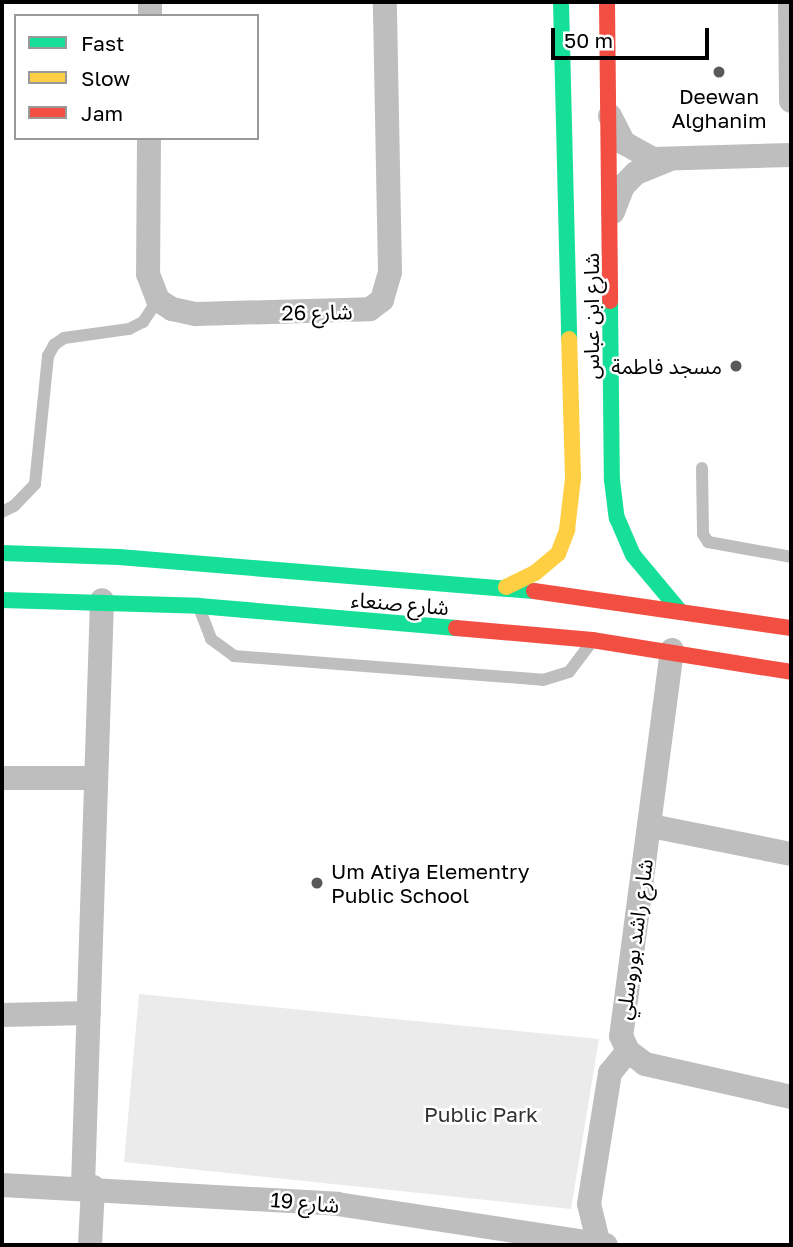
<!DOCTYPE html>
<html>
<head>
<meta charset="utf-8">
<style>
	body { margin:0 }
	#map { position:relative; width:793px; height:1247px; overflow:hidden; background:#fff; font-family:"Golos Text","Noto Sans Arabic",sans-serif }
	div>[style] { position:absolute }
	.green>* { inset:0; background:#ebebeb }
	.lane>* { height:12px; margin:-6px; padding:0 6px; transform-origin:6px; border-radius:6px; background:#bebebe }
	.street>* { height:24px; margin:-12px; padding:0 12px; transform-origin:12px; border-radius:12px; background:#bebebe }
	.fast>* { height:16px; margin:-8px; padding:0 8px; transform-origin:8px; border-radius:8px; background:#16e098 }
	.slow>* { height:16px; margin:-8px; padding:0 8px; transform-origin:8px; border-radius:8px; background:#ffcf43 }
	.jam>* { height:16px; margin:-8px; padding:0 8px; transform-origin:8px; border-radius:8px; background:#f24e42 }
	.dots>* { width:19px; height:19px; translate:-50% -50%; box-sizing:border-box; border:4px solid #fff; border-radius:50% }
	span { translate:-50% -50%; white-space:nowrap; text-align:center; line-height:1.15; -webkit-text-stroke:5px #fff; paint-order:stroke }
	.poi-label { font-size:21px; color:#000 }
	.right { translate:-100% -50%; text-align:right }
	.left { translate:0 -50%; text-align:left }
	.street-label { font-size:21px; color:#000 }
	.park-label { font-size:21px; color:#313131 }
	.frame { position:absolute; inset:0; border:4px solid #000; pointer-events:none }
	.legend { position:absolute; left:14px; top:14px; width:245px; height:126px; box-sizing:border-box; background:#fff; border:2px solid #999; margin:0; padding:9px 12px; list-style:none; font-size:21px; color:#000 }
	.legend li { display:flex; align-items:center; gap:14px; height:35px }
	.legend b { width:35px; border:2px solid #999 }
	.scale { position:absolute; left:551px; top:28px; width:158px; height:32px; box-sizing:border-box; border:4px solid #000; border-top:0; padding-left:9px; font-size:21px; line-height:24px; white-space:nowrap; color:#000; -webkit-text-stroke:5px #fff; paint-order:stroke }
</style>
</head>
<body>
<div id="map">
	<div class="green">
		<div style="clip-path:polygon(139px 994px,599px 1039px,571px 1209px,124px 1162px)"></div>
	</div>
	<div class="lane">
		<div style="left:702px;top:468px;width:66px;rotate:89.1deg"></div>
		<div style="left:703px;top:534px;width:9px;rotate:58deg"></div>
		<div style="left:708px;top:542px;width:84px;rotate:10.2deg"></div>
		<div style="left:2px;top:512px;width:13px;rotate:-27deg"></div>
		<div style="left:14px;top:506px;width:30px;rotate:-46deg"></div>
		<div style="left:35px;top:484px;width:129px;rotate:-84.2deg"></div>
		<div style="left:48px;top:356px;width:13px;rotate:-61deg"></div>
		<div style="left:54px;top:345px;width:12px;rotate:-35deg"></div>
		<div style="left:64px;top:338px;width:66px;rotate:-7.9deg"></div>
		<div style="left:129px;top:329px;width:16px;rotate:-27deg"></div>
		<div style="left:143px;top:322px;width:27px;rotate:-56deg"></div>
		<div style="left:200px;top:610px;width:31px;rotate:69deg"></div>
		<div style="left:211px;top:639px;width:29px;rotate:36deg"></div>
		<div style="left:234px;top:656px;width:310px;rotate:4.4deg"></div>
		<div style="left:543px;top:680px;width:27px;rotate:-17deg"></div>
		<div style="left:569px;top:672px;width:34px;rotate:-53deg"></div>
	</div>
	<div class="street">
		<div style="left:790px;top:2px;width:99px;rotate:89.4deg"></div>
		<div style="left:150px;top:16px;width:14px;rotate:-90deg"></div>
		<div style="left:610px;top:116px;width:30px;rotate:63deg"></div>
		<div style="left:624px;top:143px;width:33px;rotate:29deg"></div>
		<div style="left:653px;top:159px;width:138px;rotate:-1.7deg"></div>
		<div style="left:149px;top:138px;width:136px;rotate:90.4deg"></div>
		<div style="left:148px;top:274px;width:28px;rotate:69deg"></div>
		<div style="left:158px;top:300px;width:17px;rotate:33deg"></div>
		<div style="left:172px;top:309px;width:25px;rotate:12deg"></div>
		<div style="left:196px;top:314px;width:174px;rotate:-1.6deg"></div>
		<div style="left:370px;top:309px;width:15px;rotate:-37deg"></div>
		<div style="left:382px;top:300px;width:29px;rotate:-74deg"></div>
		<div style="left:390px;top:272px;width:270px;rotate:-91.1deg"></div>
		<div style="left:613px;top:212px;width:28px;rotate:-69deg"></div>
		<div style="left:623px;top:186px;width:18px;rotate:-45deg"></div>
		<div style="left:636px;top:173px;width:35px;rotate:-22deg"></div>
		<div style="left:672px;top:650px;width:389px;rotate:97.5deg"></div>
		<div style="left:621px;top:1036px;width:17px;rotate:65deg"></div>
		<div style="left:628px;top:1051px;width:21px;rotate:37deg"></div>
		<div style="left:645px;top:1064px;width:150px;rotate:12.7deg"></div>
		<div style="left:2px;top:778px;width:94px"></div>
		<div style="left:651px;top:826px;width:143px;rotate:11.3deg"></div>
		<div style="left:2px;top:1015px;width:87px;rotate:-1.3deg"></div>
		<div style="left:2px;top:1185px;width:336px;rotate:3.2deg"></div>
		<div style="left:337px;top:1204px;width:272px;rotate:8.7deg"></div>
		<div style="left:83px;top:1186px;width:586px;rotate:-88.14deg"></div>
		<div style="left:90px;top:1245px;width:58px;rotate:-87deg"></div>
		<div style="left:599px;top:1245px;width:42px;rotate:-103.7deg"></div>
		<div style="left:589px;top:1204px;width:133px;rotate:-80.9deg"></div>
		<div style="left:610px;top:1073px;width:28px;rotate:-51deg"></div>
	</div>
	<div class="fast">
		<div style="left:561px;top:2px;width:337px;rotate:88.6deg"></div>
		<div style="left:610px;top:301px;width:179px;rotate:89.4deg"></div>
		<div style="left:612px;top:480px;width:38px;rotate:83deg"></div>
		<div style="left:617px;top:518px;width:40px;rotate:66.6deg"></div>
		<div style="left:633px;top:555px;width:72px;rotate:50.1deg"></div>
		<div style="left:2px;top:553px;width:117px;rotate:2deg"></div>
		<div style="left:119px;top:557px;width:416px;rotate:4.7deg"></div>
		<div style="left:2px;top:600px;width:197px;rotate:1.7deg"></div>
		<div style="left:199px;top:606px;width:258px;rotate:4.9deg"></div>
	</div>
	<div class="slow">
		<div style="left:506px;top:587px;width:32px;rotate:-26deg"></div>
		<div style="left:535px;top:573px;width:30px;rotate:-40deg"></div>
		<div style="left:558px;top:554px;width:26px;rotate:-69deg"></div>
		<div style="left:567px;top:530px;width:52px;rotate:-83.4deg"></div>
		<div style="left:573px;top:478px;width:139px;rotate:-91.6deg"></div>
	</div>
	<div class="jam">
		<div style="left:607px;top:2px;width:299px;rotate:89.4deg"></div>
		<div style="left:534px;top:591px;width:260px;rotate:8.2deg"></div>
		<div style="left:456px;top:628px;width:137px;rotate:5deg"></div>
		<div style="left:592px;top:640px;width:202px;rotate:9.1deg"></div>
	</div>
	<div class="dots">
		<div style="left:719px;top:72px;background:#595959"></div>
		<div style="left:736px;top:366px;background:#595959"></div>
		<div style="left:317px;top:883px;background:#595959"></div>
	</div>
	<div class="poi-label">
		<span style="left:719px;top:108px">Deewan<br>Alghanim</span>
		<span class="right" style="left:722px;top:366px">مسجد فاطمة</span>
		<span class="left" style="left:331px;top:883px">Um Atiya Elementry<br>Public School</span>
	</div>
	<div class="street-label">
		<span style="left:317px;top:312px;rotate:-1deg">شارع 26</span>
		<span style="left:591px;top:316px;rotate:-90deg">شارع ابن عباس</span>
		<span style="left:400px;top:603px;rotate:5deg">شارع صنعاء</span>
		<span style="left:634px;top:939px;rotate:-82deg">شارع راشد بوروسلي</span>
		<span style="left:305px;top:1202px;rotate:5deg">شارع 19</span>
	</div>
	<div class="park-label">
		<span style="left:481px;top:1114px">Public Park</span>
	</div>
	<div class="frame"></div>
	<ul class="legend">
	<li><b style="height:9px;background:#16e098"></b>Fast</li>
	<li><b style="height:9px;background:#ffcf43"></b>Slow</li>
	<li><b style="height:9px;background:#f24e42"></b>Jam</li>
	</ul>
	<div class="scale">50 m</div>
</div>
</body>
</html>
